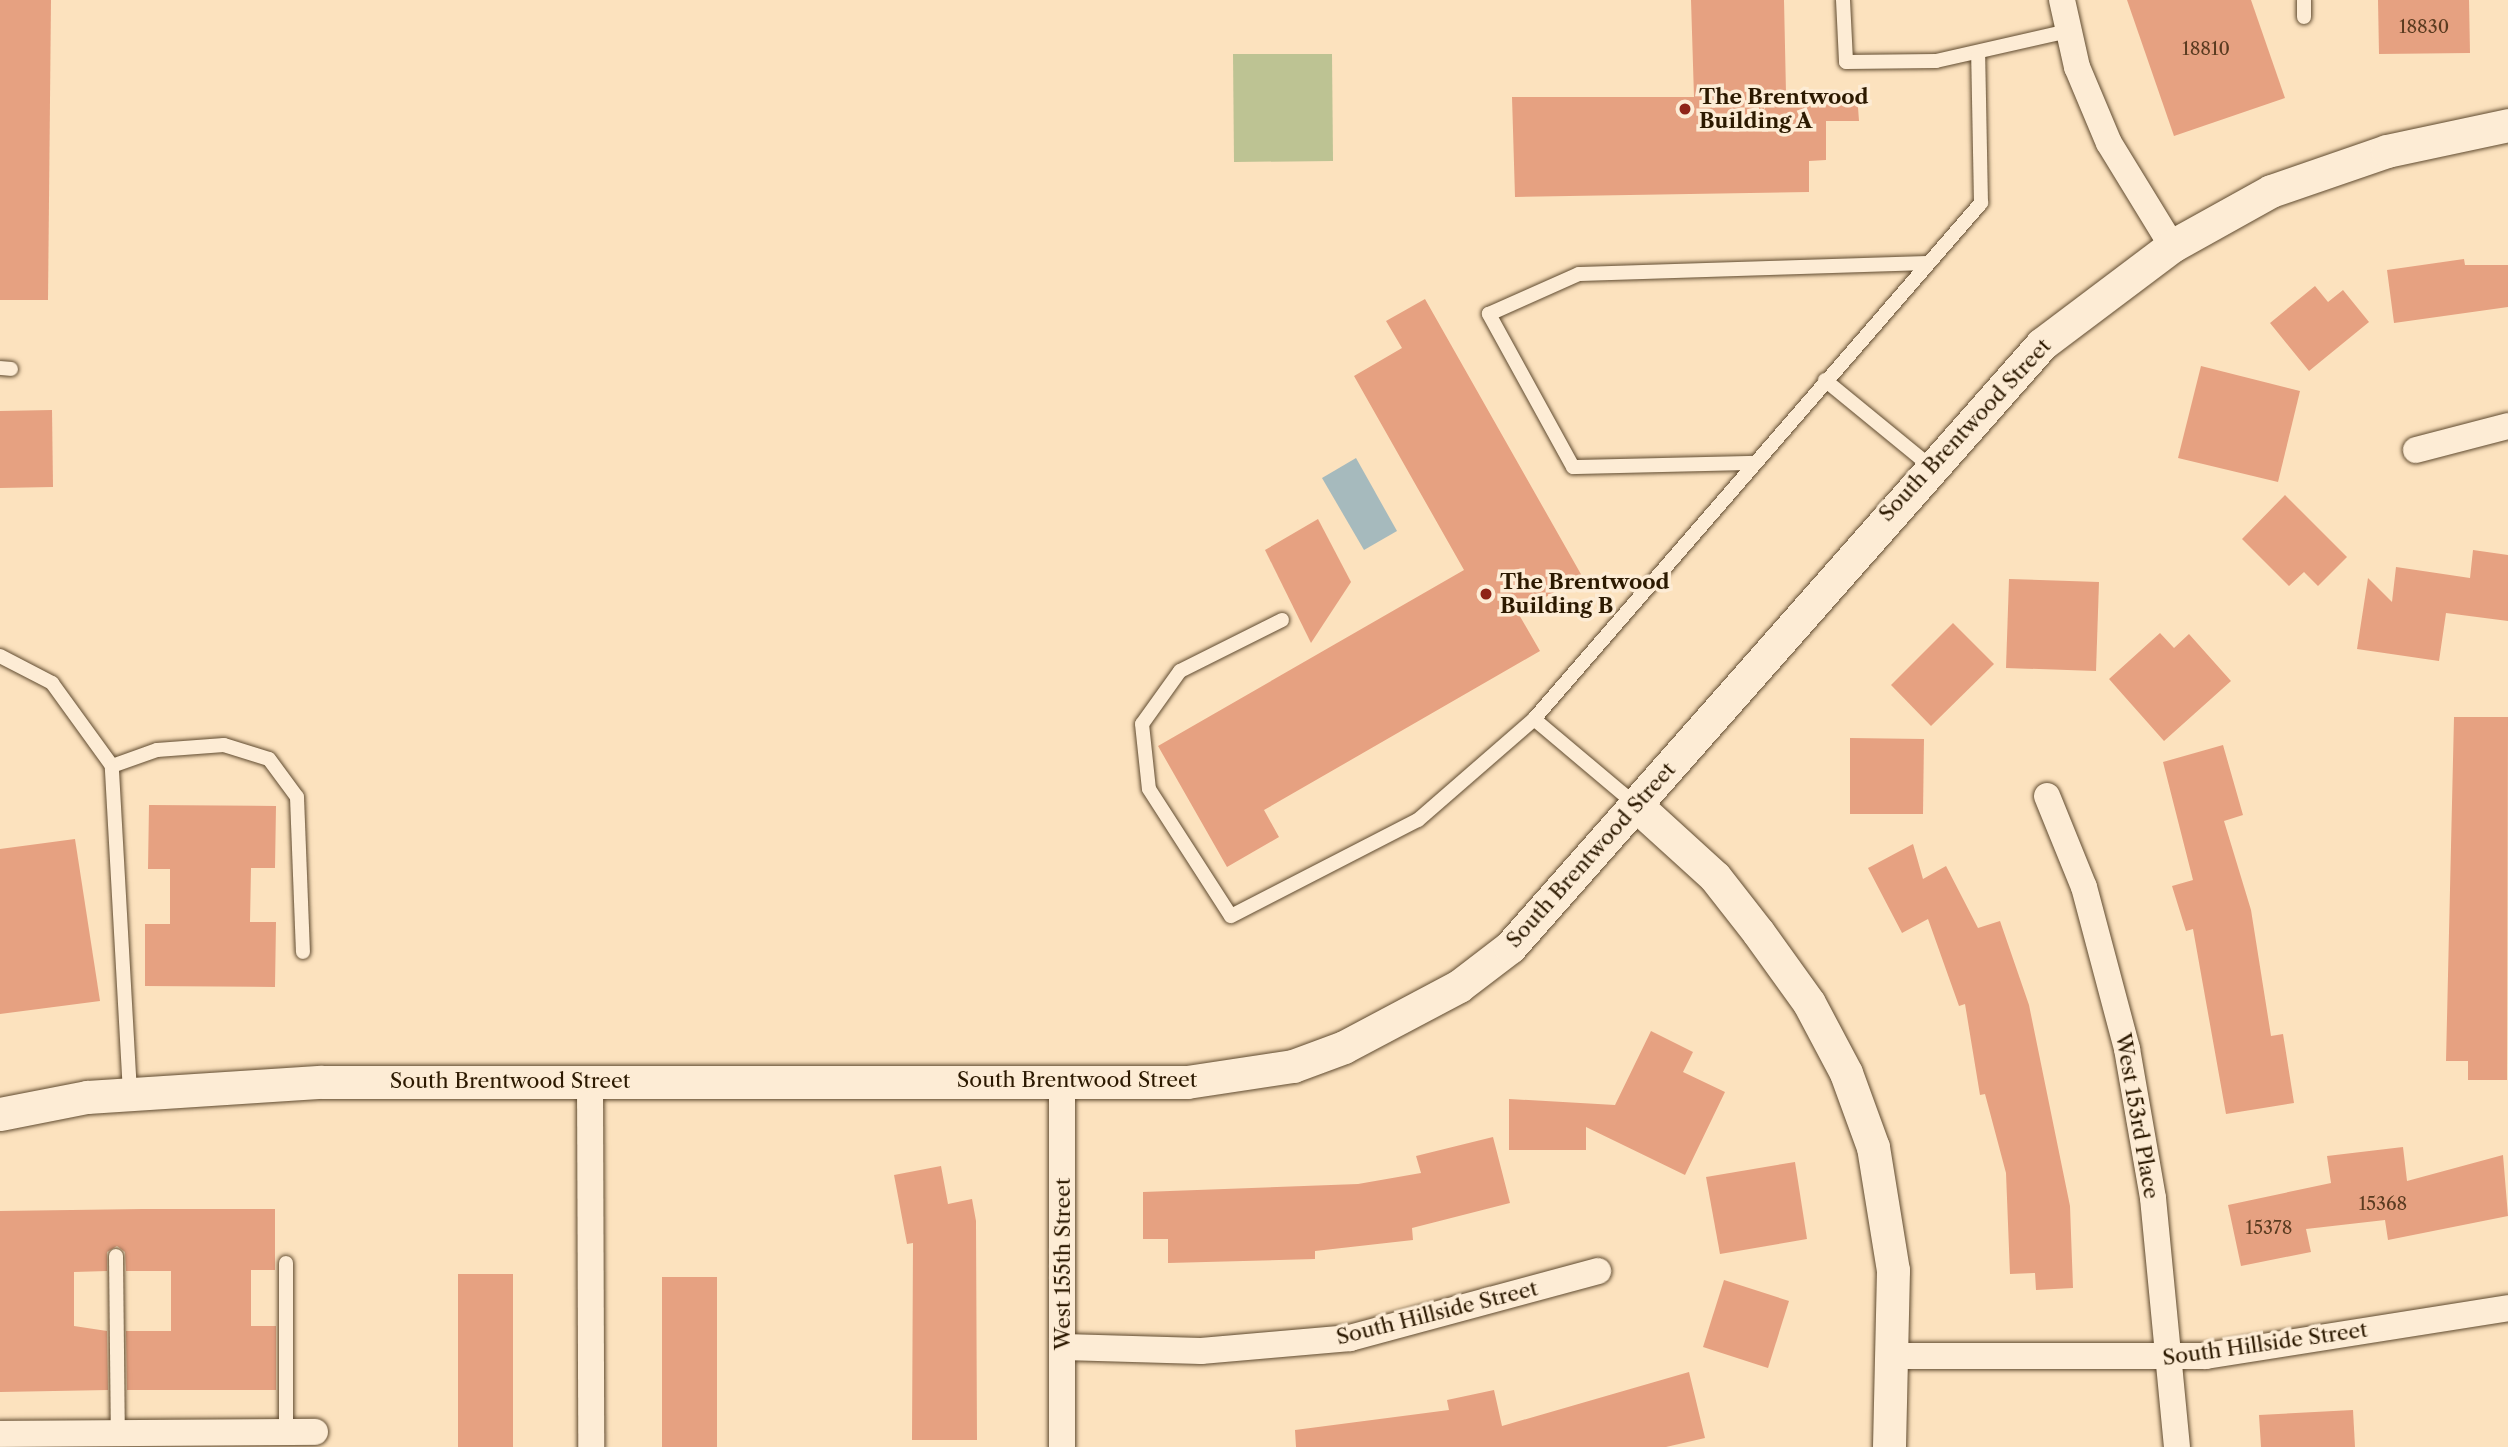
<!DOCTYPE html>
<html>
<head>
<meta charset="utf-8">
<style>
	body { margin:0 }
	#map { position:relative; width:2508px; height:1447px; overflow:hidden; background:#fce2be; font-family:"Libre Caslon Text",serif }
	div>[style] { position:absolute }
	.green>* { inset:0; background:#bdc393 }
	.water>* { inset:0; background:#a6babd }
	.building>* { inset:0; background:#e6a181 }
	.roads { filter:drop-shadow(0 0 2px #604b30) drop-shadow(0 0 2px #604b30) }
	.service>* { height:14px; margin:-7px; padding:0 7px; transform-origin:7px; border-radius:7px; background:#fdecd5 }
	.minor>* { height:26px; margin:-13px; padding:0 13px; transform-origin:13px; border-radius:13px; background:#fdecd5 }
	.tertiary>* { height:33px; margin:-16.5px; padding:0 16.5px; transform-origin:16.5px; border-radius:16.5px; background:#fdecd5 }
	.dots>* { width:19px; height:19px; translate:-50% -50%; box-sizing:border-box; border:4px solid #fdecd5; border-radius:50% }
	span { translate:-50% -50%; white-space:nowrap; text-align:center; line-height:1.15; -webkit-text-stroke:7px #fdecd5; paint-order:stroke }
	.number-label { font-size:18px; color:#5a3b20 }
	.number-label span { -webkit-text-stroke-width:0 }
	.poi-label { font-size:21px; color:#2c1900; font-weight:700 }
	.left { translate:0 -50%; text-align:left }
	.street-label { font-size:21px; color:#2c1900 }
</style>
</head>
<body>
<div id="map">
	<div class="green">
		<div style="clip-path:polygon(1233px 54px,1332px 54px,1333px 161px,1234px 162px)"></div>
	</div>
	<div class="water">
		<div style="clip-path:polygon(1356px 458px,1397px 531px,1364px 550px,1322px 478px)"></div>
	</div>
	<div class="building">
		<div style="clip-path:polygon(0 0,51px 0,48px 300px,0 300px)"></div>
		<div style="clip-path:polygon(1691px 0,1784px 0,1786px 93px,1857px 93px,1859px 121px,1826px 121px,1826px 160px,1809px 161px,1809px 192px,1515px 197px,1512px 97px,1694px 97px)"></div>
		<div style="clip-path:polygon(2127px 0,2251px 0,2285px 98px,2174px 136px)"></div>
		<div style="clip-path:polygon(2378px 0,2469px 0,2470px 53px,2379px 54px)"></div>
		<div style="clip-path:polygon(2464px 259px,2465px 265px,2508px 265px,2508px 307px,2394px 323px,2387px 270px)"></div>
		<div style="clip-path:polygon(2315px 286px,2328px 302px,2343px 290px,2369px 322px,2309px 371px,2270px 323px)"></div>
		<div style="clip-path:polygon(1425px 299px,1582px 576px,1518px 613px,1540px 651px,1264px 810px,1279px 837px,1227px 867px,1158px 746px,1464px 570px,1354px 376px,1402px 348px,1386px 321px)"></div>
		<div style="clip-path:polygon(2201px 366px,2300px 391px,2278px 482px,2178px 458px)"></div>
		<div style="clip-path:polygon(52px 410px,53px 487px,0 488px,0 411px)"></div>
		<div style="clip-path:polygon(2285px 495px,2347px 557px,2318px 586px,2304px 572px,2289px 586px,2242px 539px)"></div>
		<div style="clip-path:polygon(1318px 519px,1351px 582px,1311px 643px,1265px 550px)"></div>
		<div style="clip-path:polygon(2473px 550px,2508px 555px,2508px 621px,2446px 613px,2439px 661px,2357px 649px,2368px 578px,2392px 602px,2396px 567px,2470px 578px)"></div>
		<div style="clip-path:polygon(2009px 579px,2099px 582px,2096px 671px,2006px 668px)"></div>
		<div style="clip-path:polygon(1953px 623px,1994px 664px,1931px 726px,1891px 685px)"></div>
		<div style="clip-path:polygon(2160px 633px,2174px 648px,2189px 634px,2231px 681px,2164px 741px,2109px 679px)"></div>
		<div style="clip-path:polygon(2454px 717px,2508px 717px,2507px 1080px,2468px 1080px,2468px 1061px,2446px 1061px)"></div>
		<div style="clip-path:polygon(1850px 738px,1924px 739px,1923px 814px,1850px 814px)"></div>
		<div style="clip-path:polygon(2223px 745px,2243px 815px,2224px 821px,2251px 910px,2271px 1036px,2283px 1034px,2294px 1103px,2226px 1114px,2193px 929px,2186px 931px,2172px 886px,2193px 880px,2163px 762px)"></div>
		<div style="clip-path:polygon(149px 805px,276px 806px,275px 868px,251px 868px,250px 922px,276px 922px,275px 987px,145px 986px,145px 924px,170px 924px,170px 869px,148px 869px)"></div>
		<div style="clip-path:polygon(75px 839px,100px 1001px,0 1014px,0 849px)"></div>
		<div style="clip-path:polygon(1913px 844px,1923px 879px,1946px 866px,1978px 928px,2000px 921px,2029px 1005px,2070px 1206px,2073px 1288px,2036px 1290px,2035px 1273px,2010px 1274px,2006px 1173px,1985px 1094px,1980px 1095px,1965px 1004px,1959px 1006px,1928px 919px,1902px 933px,1868px 868px)"></div>
		<div style="clip-path:polygon(1651px 1031px,1693px 1052px,1683px 1072px,1725px 1092px,1685px 1175px,1586px 1127px,1586px 1150px,1509px 1150px,1509px 1099px,1615px 1105px)"></div>
		<div style="clip-path:polygon(1493px 1137px,1510px 1203px,1412px 1228px,1413px 1240px,1315px 1251px,1315px 1259px,1168px 1263px,1168px 1239px,1143px 1239px,1143px 1192px,1358px 1184px,1421px 1173px,1416px 1156px)"></div>
		<div style="clip-path:polygon(2403px 1147px,2407px 1181px,2503px 1155px,2508px 1216px,2388px 1240px,2385px 1220px,2306px 1229px,2311px 1252px,2241px 1266px,2228px 1205px,2331px 1183px,2327px 1156px)"></div>
		<div style="clip-path:polygon(1795px 1162px,1807px 1239px,1720px 1254px,1706px 1177px)"></div>
		<div style="clip-path:polygon(941px 1166px,948px 1204px,972px 1199px,976px 1221px,977px 1440px,912px 1440px,913px 1243px,907px 1244px,894px 1175px)"></div>
		<div style="clip-path:polygon(143px 1209px,275px 1209px,275px 1270px,251px 1270px,251px 1326px,276px 1326px,276px 1390px,127px 1390px,126px 1331px,171px 1331px,171px 1271px,126px 1271px,125px 1252px,117px 1246px,107px 1252px,107px 1271px,74px 1272px,74px 1326px,107px 1331px,108px 1390px,0 1392px,0 1211px)"></div>
		<div style="clip-path:polygon(458px 1274px,513px 1274px,513px 1447px,458px 1447px)"></div>
		<div style="clip-path:polygon(662px 1277px,717px 1277px,717px 1447px,662px 1447px)"></div>
		<div style="clip-path:polygon(1724px 1280px,1789px 1301px,1768px 1368px,1703px 1347px)"></div>
		<div style="clip-path:polygon(1689px 1372px,1705px 1438px,1666px 1447px,1296px 1447px,1295px 1430px,1449px 1410px,1447px 1400px,1494px 1390px,1502px 1426px)"></div>
		<div style="clip-path:polygon(2353px 1410px,2355px 1447px,2261px 1447px,2259px 1415px)"></div>
	</div>
	<div class="roads">
		<div class="service">
			<div style="left:1843px;top:0;width:62px;rotate:87.2deg"></div>
			<div style="left:1846px;top:62px;width:90px;rotate:-0.6deg"></div>
			<div style="left:1936px;top:61px;width:135px;rotate:-12.8deg"></div>
			<div style="left:2304px;top:0;width:17px;rotate:90deg"></div>
			<div style="left:0;top:368px;width:11px;rotate:5deg"></div>
			<div style="left:1825px;top:380px;width:134px;rotate:39.3deg"></div>
			<div style="left:1752px;top:463px;width:179px;rotate:178.7deg"></div>
			<div style="left:1573px;top:467px;width:175px;rotate:-118.8deg"></div>
			<div style="left:1489px;top:314px;width:98px;rotate:-24deg"></div>
			<div style="left:1579px;top:274px;width:349px;rotate:-1.8deg"></div>
			<div style="left:1282px;top:620px;width:114px;rotate:153.4deg"></div>
			<div style="left:1180px;top:671px;width:65px;rotate:125.6deg"></div>
			<div style="left:1142px;top:724px;width:65px;rotate:83.9deg"></div>
			<div style="left:1149px;top:789px;width:151px;rotate:57.2deg"></div>
			<div style="left:1231px;top:916px;width:210px;rotate:-27.2deg"></div>
			<div style="left:1418px;top:820px;width:154px;rotate:-41deg"></div>
			<div style="left:1534px;top:719px;width:683px;rotate:-49.1deg"></div>
			<div style="left:1981px;top:203px;width:150px;rotate:-91.1deg"></div>
			<div style="left:0;top:656px;width:59px;rotate:27.4deg"></div>
			<div style="left:52px;top:683px;width:102px;rotate:54.1deg"></div>
			<div style="left:1534px;top:719px;width:133px;rotate:40.1deg"></div>
			<div style="left:130px;top:1093px;width:327px;rotate:-93.2deg"></div>
			<div style="left:112px;top:766px;width:48px;rotate:-19.6deg"></div>
			<div style="left:157px;top:750px;width:67px;rotate:-4.3deg"></div>
			<div style="left:224px;top:745px;width:47px;rotate:17.3deg"></div>
			<div style="left:269px;top:759px;width:47px;rotate:53.6deg"></div>
			<div style="left:297px;top:797px;width:155px;rotate:87.8deg"></div>
			<div style="left:116px;top:1256px;width:177px;rotate:89.4deg"></div>
			<div style="left:286px;top:1263px;width:169px;rotate:90deg"></div>
		</div>
		<div class="minor">
			<div style="left:2062px;top:0;width:69px;rotate:77.4deg"></div>
			<div style="left:2077px;top:67px;width:82px;rotate:67.2deg"></div>
			<div style="left:2109px;top:143px;width:121px;rotate:58.5deg"></div>
			<div style="left:2416px;top:450px;width:95px;rotate:-14.6deg"></div>
			<div style="left:2047px;top:796px;width:98px;rotate:67.9deg"></div>
			<div style="left:2084px;top:887px;width:168px;rotate:75.1deg"></div>
			<div style="left:2127px;top:1049px;width:151px;rotate:80.1deg"></div>
			<div style="left:2153px;top:1198px;width:250px;rotate:84.5deg"></div>
			<div style="left:590px;top:1081px;width:366px;rotate:89.8deg"></div>
			<div style="left:1064px;top:1347px;width:137px;rotate:1.7deg"></div>
			<div style="left:1201px;top:1351px;width:150px;rotate:-5deg"></div>
			<div style="left:1350px;top:1338px;width:257px;rotate:-15.1deg"></div>
			<div style="left:1895px;top:1356px;width:311px"></div>
			<div style="left:2206px;top:1356px;width:306px;rotate:-9deg"></div>
			<div style="left:0;top:1434px;width:315px;rotate:-0.4deg"></div>
			<div style="left:1062px;top:1447px;width:367px;rotate:-90deg"></div>
		</div>
		<div class="tertiary">
			<div style="left:1637px;top:806px;width:105px;rotate:42.3deg"></div>
			<div style="left:1715px;top:877px;width:70px;rotate:52deg"></div>
			<div style="left:1758px;top:932px;width:87px;rotate:54.3deg"></div>
			<div style="left:1809px;top:1003px;width:79px;rotate:62.1deg"></div>
			<div style="left:1846px;top:1073px;width:79px;rotate:70deg"></div>
			<div style="left:1873px;top:1147px;width:125px;rotate:80.8deg"></div>
			<div style="left:1893px;top:1270px;width:177px;rotate:91.3deg"></div>
			<div style="left:0;top:1114px;width:89px;rotate:-11.1deg"></div>
			<div style="left:87px;top:1097px;width:235px;rotate:-3.7deg"></div>
			<div style="left:322px;top:1082px;width:865px"></div>
			<div style="left:1187px;top:1082px;width:107px;rotate:-8.6deg"></div>
			<div style="left:1293px;top:1066px;width:54px;rotate:-20.4deg"></div>
			<div style="left:1344px;top:1047px;width:130px;rotate:-27.9deg"></div>
			<div style="left:1459px;top:986px;width:64px;rotate:-37.4deg"></div>
			<div style="left:1510px;top:947px;width:804px;rotate:-48.58deg"></div>
			<div style="left:2042px;top:344px;width:163px;rotate:-37deg"></div>
			<div style="left:2172px;top:246px;width:113px;rotate:-29.1deg"></div>
			<div style="left:2271px;top:191px;width:123px;rotate:-19deg"></div>
			<div style="left:2387px;top:151px;width:124px;rotate:-12.1deg"></div>
		</div>
	</div>
	<div class="dots">
		<div style="left:1685px;top:109px;background:#8f2418"></div>
		<div style="left:1486px;top:594px;background:#8f2418"></div>
	</div>
	<div class="number-label">
		<span style="left:2424px;top:27px">18830</span>
		<span style="left:2206px;top:49px">18810</span>
		<span style="left:2383px;top:1204px">15368</span>
		<span style="left:2269px;top:1228px">15378</span>
	</div>
	<div class="poi-label">
		<span class="left" style="left:1699px;top:109px">The Brentwood<br>Building A</span>
		<span class="left" style="left:1500px;top:594px">The Brentwood<br>Building B</span>
	</div>
	<div class="street-label">
		<span style="left:1965px;top:430px;rotate:-47deg">South Brentwood Street</span>
		<span style="left:1591px;top:855px;rotate:-48deg">South Brentwood Street</span>
		<span style="left:1077px;top:1080px">South Brentwood Street</span>
		<span style="left:510px;top:1081px">South Brentwood Street</span>
		<span style="left:2137px;top:1116px;rotate:80deg">West 153rd Place</span>
		<span style="left:1063px;top:1264px;rotate:-90deg">West 155th Street</span>
		<span style="left:1437px;top:1313px;rotate:-14deg">South Hillside Street</span>
		<span style="left:2265px;top:1344px;rotate:-8deg">South Hillside Street</span>
	</div>
</div>
</body>
</html>
